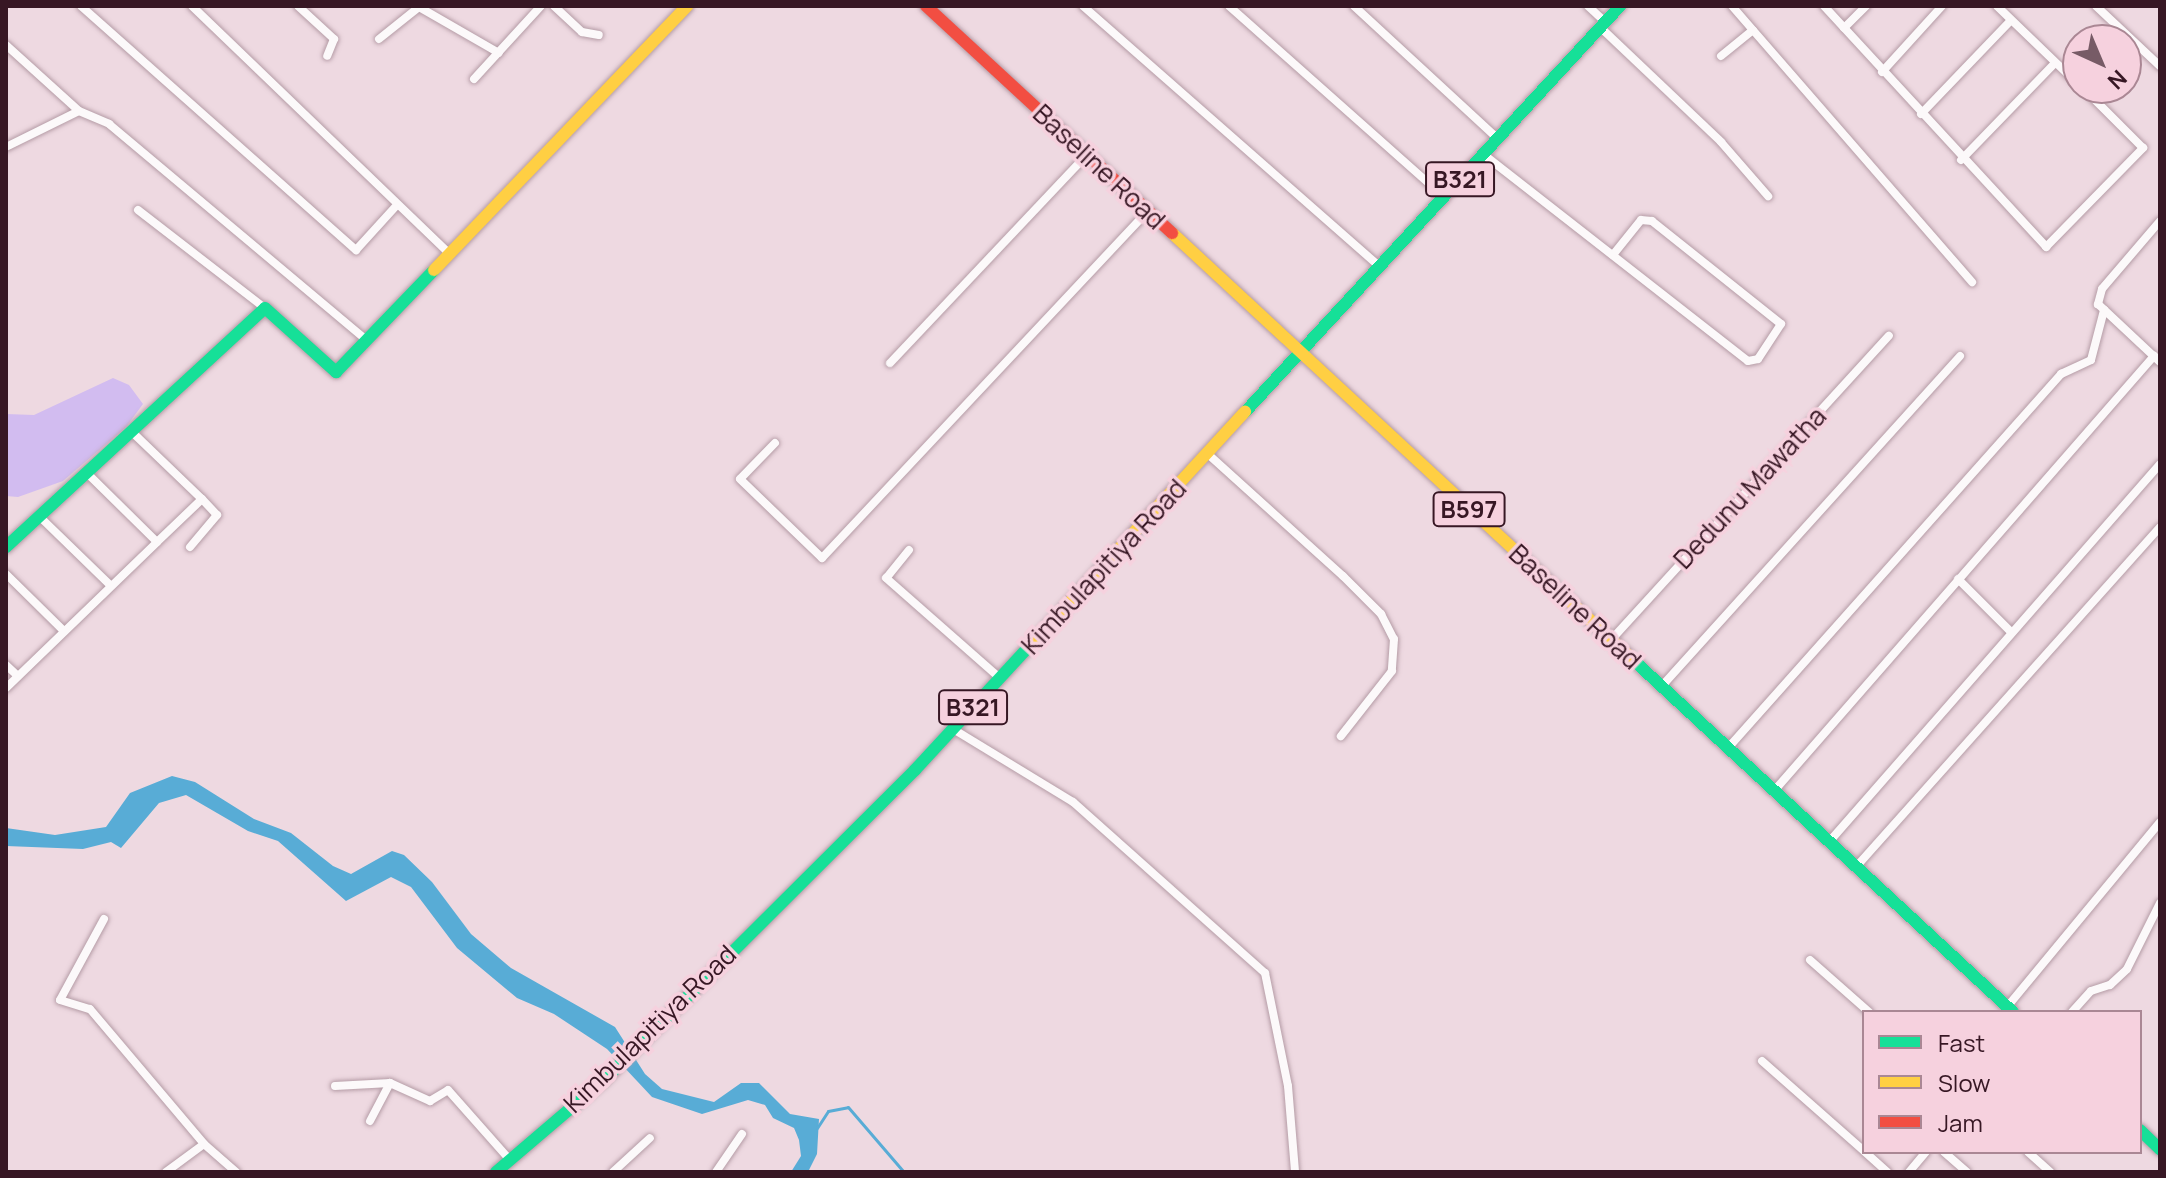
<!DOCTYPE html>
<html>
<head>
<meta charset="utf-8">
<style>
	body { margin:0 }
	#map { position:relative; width:2166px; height:1178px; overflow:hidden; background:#eed9e1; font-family:Manrope,sans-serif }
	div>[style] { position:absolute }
	.green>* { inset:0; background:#d2bcf0 }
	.water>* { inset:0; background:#58acd6 }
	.stream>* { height:3px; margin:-1.5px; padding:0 1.5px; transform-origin:1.5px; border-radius:1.5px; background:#58acd6 }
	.roads { filter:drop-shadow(0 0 2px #b59ca6) drop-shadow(0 0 2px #b59ca6) }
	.street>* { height:8px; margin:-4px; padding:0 4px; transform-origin:4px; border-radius:4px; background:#fcf9fa }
	.fast>* { height:12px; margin:-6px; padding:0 6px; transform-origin:6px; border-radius:6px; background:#16e098 }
	.slow>* { height:12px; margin:-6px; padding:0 6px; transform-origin:6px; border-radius:6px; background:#ffcf43 }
	.jam>* { height:12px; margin:-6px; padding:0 6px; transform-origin:6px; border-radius:6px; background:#f24e42 }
	span { translate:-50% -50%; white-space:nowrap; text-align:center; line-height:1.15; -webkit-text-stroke:7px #f6d1de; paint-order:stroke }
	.shield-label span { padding:2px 6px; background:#f6d1de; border:2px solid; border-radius:6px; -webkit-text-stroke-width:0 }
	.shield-label { font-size:24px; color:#371724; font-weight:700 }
	.street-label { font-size:26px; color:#371724 }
	.frame { position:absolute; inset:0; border:8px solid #371724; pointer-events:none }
	.legend { position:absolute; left:1862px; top:1010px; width:280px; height:144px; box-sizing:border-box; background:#f6d1de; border:2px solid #aa8794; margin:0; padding:10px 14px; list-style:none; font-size:24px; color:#371724 }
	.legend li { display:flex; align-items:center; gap:16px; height:40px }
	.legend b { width:40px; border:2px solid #aa8794 }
	.north { position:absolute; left:2062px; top:24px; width:80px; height:80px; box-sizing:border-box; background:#f6d1de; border:2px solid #aa8794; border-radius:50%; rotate:136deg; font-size:22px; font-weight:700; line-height:32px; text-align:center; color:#371724 }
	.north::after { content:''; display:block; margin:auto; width:28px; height:36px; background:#775b66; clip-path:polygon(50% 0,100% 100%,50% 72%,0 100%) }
</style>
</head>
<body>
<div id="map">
	<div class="green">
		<div style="clip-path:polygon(113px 378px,129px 385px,143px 404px,126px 427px,63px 481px,18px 497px,6px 496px,6px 414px,34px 415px)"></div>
	</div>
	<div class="water">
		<div style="clip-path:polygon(172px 776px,195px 782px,254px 819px,291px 833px,333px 866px,351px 874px,392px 851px,404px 855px,432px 882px,471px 934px,511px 968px,615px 1027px,645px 1074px,662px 1089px,714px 1102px,741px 1083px,759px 1083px,790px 1114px,819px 1119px,817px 1154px,808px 1172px,791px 1172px,801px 1156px,799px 1140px,794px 1128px,773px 1118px,765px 1105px,748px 1100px,702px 1114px,652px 1097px,607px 1049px,554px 1014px,517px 998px,457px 948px,411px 887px,391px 877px,346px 901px,278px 841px,248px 831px,186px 795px,159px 803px,121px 848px,111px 842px,83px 849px,6px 846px,6px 828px,55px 835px,106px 827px,130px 793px)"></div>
	</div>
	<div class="stream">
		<div style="left:817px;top:1128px;width:20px;rotate:-57deg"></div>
		<div style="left:828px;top:1111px;width:20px;rotate:-11deg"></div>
		<div style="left:848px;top:1107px;width:86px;rotate:49.3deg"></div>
	</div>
	<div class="roads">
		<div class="street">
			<div style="left:81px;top:6px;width:368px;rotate:41.6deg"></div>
			<div style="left:356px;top:250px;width:61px;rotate:-47.7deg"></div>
			<div style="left:192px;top:6px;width:359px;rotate:43.9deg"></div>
			<div style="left:298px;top:6px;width:49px;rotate:42.5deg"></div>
			<div style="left:334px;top:39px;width:18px;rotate:112deg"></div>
			<div style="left:554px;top:6px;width:38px;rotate:43deg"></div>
			<div style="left:582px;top:32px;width:17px;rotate:10deg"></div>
			<div style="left:1083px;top:6px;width:394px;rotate:41.3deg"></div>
			<div style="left:1229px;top:6px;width:286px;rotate:41.6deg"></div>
			<div style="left:1354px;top:6px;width:195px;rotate:42.7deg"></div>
			<div style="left:1588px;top:6px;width:23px;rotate:43deg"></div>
			<div style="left:1732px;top:6px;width:366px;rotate:49deg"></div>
			<div style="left:1824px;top:6px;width:328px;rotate:47.3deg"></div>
			<div style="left:2046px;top:247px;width:139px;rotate:-45.6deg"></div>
			<div style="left:2143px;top:148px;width:85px;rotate:-135deg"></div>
			<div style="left:1997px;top:6px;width:112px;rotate:43.9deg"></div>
			<div style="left:2096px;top:6px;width:88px;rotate:43.2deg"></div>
			<div style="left:1600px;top:27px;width:167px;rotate:43.5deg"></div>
			<div style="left:1721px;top:142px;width:72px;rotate:49deg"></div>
			<div style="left:1844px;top:28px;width:31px;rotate:-45deg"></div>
			<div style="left:379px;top:39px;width:51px;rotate:-38.7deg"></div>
			<div style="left:419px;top:7px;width:92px;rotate:29.9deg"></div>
			<div style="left:6px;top:45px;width:98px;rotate:42.1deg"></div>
			<div style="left:1721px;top:56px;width:41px;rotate:-39.1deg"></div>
			<div style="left:1882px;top:72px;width:89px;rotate:-47.7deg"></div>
			<div style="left:474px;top:79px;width:99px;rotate:-47.5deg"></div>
			<div style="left:1921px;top:114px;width:130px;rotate:-46.2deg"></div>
			<div style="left:6px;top:147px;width:81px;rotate:-26.3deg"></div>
			<div style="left:79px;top:111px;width:33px;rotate:23deg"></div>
			<div style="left:109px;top:124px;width:336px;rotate:40deg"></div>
			<div style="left:1483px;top:154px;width:336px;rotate:38deg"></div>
			<div style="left:1748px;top:361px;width:10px;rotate:-11deg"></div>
			<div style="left:1758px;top:359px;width:42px;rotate:-56.7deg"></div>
			<div style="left:1781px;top:324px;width:165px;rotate:-141.4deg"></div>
			<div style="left:1652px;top:221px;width:11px;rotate:-175deg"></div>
			<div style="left:1641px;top:220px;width:45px;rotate:128.7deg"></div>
			<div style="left:1961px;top:160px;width:135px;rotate:-45.9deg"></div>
			<div style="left:138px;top:210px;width:160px;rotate:37.7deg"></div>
			<div style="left:2160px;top:221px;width:89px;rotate:130.5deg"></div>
			<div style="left:2102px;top:289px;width:16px;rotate:105deg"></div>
			<div style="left:2098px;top:304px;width:85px;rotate:43.1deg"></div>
			<div style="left:890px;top:363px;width:286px;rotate:-46.6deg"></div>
			<div style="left:131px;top:431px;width:98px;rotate:43.8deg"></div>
			<div style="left:202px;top:499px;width:62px;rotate:136.3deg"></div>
			<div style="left:775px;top:443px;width:50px;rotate:134.2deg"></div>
			<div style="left:740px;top:479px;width:114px;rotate:43.9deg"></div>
			<div style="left:822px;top:558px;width:476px;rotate:-46.8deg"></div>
			<div style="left:1209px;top:455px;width:181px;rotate:42.1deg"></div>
			<div style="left:1343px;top:576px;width:54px;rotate:45deg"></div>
			<div style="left:1381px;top:614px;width:28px;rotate:63deg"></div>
			<div style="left:1394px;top:639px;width:32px;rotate:94deg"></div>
			<div style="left:1392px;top:671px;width:83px;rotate:128.1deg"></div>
			<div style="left:39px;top:516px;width:100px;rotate:44.2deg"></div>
			<div style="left:190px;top:547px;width:42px;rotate:-49.8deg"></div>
			<div style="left:217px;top:515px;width:22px;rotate:-133deg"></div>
			<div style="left:909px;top:550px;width:36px;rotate:129deg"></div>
			<div style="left:886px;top:578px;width:152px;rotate:41.3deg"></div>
			<div style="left:6px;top:574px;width:81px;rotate:44.5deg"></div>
			<div style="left:1958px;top:579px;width:74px;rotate:45deg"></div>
			<div style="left:1611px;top:640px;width:412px;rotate:-47.6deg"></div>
			<div style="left:6px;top:665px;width:16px;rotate:43deg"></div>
			<div style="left:1661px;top:687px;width:446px;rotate:-47.9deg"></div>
			<div style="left:6px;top:688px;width:210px;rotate:-44deg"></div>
			<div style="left:157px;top:542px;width:100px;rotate:-135.4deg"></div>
			<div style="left:953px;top:729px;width:140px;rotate:31.3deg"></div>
			<div style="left:1073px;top:802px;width:257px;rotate:41.7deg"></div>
			<div style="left:1265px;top:973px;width:115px;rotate:78.5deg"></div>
			<div style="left:1288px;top:1086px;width:86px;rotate:85.3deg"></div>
			<div style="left:1728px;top:748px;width:501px;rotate:-48.32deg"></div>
			<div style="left:2061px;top:374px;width:33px;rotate:-25deg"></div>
			<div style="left:2091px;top:360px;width:52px;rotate:-75.4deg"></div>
			<div style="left:1774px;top:791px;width:578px;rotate:-48.86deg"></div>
			<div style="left:1829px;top:842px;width:502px;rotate:-48.79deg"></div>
			<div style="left:1856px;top:867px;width:456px;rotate:-48.2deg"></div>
			<div style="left:104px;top:919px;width:92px;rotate:118.5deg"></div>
			<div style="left:60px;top:1000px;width:31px;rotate:17deg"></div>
			<div style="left:90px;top:1009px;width:177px;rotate:49.8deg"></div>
			<div style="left:204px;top:1144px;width:43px;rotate:41.2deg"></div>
			<div style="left:1810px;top:960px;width:79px;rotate:41.4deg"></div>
			<div style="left:2007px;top:1007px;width:240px;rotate:-50.4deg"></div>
			<div style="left:2072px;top:1012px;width:28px;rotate:-48deg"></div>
			<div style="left:2091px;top:991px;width:20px;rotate:-18deg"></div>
			<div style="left:2110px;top:985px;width:23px;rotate:-43deg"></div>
			<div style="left:2127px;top:969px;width:74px;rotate:-63.4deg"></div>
			<div style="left:1762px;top:1061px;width:136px;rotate:41.4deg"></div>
			<div style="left:335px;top:1086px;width:55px;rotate:-3.1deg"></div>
			<div style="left:390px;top:1083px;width:44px;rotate:24.2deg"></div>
			<div style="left:430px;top:1101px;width:21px;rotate:-31deg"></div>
			<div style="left:448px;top:1090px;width:94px;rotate:48.5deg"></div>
			<div style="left:370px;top:1121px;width:43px;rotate:-62.2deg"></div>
			<div style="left:1865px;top:1152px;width:30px;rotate:42deg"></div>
			<div style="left:1944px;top:1152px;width:30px;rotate:41deg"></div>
			<div style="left:2028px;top:1152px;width:30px;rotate:42deg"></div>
			<div style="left:166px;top:1172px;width:47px;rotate:-36.4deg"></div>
			<div style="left:613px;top:1172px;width:50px;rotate:-42.6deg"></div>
			<div style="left:716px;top:1172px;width:46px;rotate:-55.6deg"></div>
			<div style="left:1909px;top:1172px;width:26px;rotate:-50deg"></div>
		</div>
		<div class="fast">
			<div style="left:1245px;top:412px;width:553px;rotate:-47.27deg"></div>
			<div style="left:6px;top:547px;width:352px;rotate:-42.7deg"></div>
			<div style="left:265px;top:308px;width:96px;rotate:42deg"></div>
			<div style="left:336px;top:372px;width:141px;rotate:-46.1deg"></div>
			<div style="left:1630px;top:657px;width:522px;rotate:42.83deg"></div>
			<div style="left:2140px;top:1130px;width:28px;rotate:44deg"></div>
			<div style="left:496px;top:1172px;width:143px;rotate:-40.5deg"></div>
			<div style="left:605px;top:1079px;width:438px;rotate:-44.9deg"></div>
			<div style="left:915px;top:770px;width:178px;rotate:-47.3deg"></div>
		</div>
		<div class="slow">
			<div style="left:1172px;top:233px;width:624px;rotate:42.79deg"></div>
			<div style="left:434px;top:270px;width:366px;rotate:-46.2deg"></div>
			<div style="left:1036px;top:639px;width:309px;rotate:-47.4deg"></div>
		</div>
		<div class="jam">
			<div style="left:926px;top:6px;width:335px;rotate:42.7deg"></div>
		</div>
	</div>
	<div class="shield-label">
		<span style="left:1460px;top:179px">B321</span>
		<span style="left:1469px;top:509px">B597</span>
		<span style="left:973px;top:707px">B321</span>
	</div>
	<div class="street-label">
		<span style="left:1099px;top:167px;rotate:43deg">Baseline Road</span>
		<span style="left:1750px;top:488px;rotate:-47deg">Dedunu Mawatha</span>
		<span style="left:1104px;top:567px;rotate:-47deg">Kimbulapitiya Road</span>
		<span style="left:1575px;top:607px;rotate:43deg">Baseline Road</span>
		<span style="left:650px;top:1029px;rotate:-44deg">Kimbulapitiya Road</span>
	</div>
	<div class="frame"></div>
	<ul class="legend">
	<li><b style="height:10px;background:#16e098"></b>Fast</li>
	<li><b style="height:10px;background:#ffcf43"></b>Slow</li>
	<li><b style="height:10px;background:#f24e42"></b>Jam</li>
	</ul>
	<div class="north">N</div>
</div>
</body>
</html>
